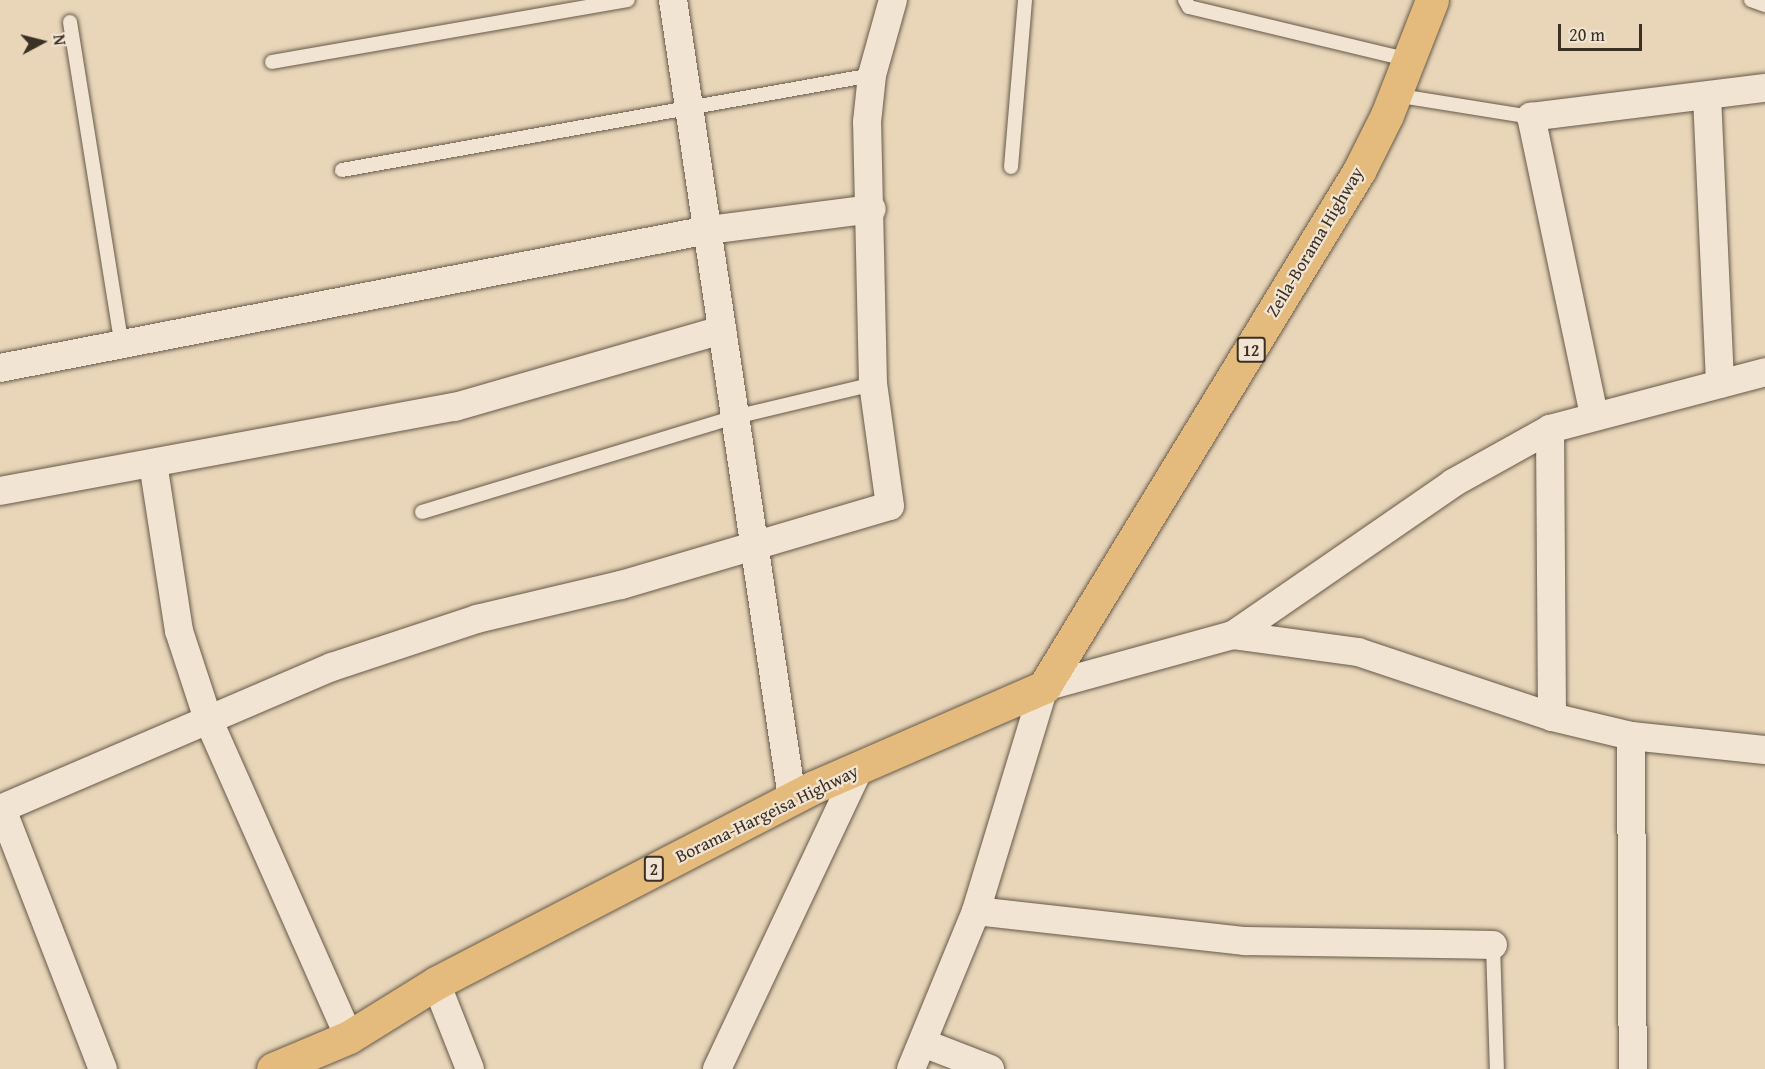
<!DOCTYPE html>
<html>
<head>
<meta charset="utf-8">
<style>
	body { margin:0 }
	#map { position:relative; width:1765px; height:1069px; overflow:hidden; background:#e9d6b9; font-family:"Gentium Book Plus",serif }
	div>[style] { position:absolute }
	.roads { filter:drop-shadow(0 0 2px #665a49) drop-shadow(0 0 2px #665a49) }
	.service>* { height:14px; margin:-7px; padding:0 7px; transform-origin:7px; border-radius:7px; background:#f1e4d2 }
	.minor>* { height:28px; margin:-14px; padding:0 14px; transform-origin:14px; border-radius:14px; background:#f1e4d2 }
	.trunk>* { height:33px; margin:-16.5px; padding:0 16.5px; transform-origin:16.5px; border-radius:16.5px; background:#e4bb7c }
	span { translate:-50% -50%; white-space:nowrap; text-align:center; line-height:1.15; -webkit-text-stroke:4.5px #f1e4d2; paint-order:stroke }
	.shield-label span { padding:2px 4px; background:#f1e4d2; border:2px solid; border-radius:4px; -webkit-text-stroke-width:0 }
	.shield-label { font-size:16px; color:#3b3024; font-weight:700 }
	.street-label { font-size:18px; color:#3b3024 }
	.north { position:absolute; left:12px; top:12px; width:60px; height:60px; -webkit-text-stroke:4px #f1e4d2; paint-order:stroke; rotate:83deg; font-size:16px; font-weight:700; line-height:24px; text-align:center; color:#3b3024 }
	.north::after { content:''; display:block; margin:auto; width:21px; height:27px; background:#3b3024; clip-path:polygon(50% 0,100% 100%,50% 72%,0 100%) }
	.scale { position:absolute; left:1558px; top:24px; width:84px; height:27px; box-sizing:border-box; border:3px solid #3b3024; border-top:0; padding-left:8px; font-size:18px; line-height:21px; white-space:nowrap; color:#3b3024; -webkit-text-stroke:4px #f1e4d2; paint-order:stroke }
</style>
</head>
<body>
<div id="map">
	<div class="roads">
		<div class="service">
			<div style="left:1185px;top:0;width:8px;rotate:60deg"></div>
			<div style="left:1189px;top:7px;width:226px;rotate:13.5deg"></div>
			<div style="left:1751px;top:0;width:15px;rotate:20deg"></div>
			<div style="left:70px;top:22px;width:329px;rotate:80.9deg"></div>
			<div style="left:272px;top:62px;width:361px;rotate:-9.9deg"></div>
			<div style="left:1394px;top:95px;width:139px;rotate:9.1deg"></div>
			<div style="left:1011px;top:167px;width:168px;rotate:-85.2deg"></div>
			<div style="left:342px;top:170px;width:538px;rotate:-10.16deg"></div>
			<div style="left:422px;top:512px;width:327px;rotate:-16.9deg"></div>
			<div style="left:735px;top:417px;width:142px;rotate:-13.4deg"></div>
			<div style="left:1493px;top:945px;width:124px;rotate:88.2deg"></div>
		</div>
		<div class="minor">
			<div style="left:673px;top:0;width:807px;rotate:81.52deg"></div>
			<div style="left:1707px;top:96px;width:288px;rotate:87.4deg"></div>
			<div style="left:0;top:368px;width:721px;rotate:-11.03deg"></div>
			<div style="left:708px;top:230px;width:165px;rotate:-7.3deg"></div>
			<div style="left:1594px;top:415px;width:305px;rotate:-101.9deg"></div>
			<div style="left:1531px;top:117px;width:236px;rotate:-7.1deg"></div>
			<div style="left:1550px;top:429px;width:288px;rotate:89.6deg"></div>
			<div style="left:153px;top:463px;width:170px;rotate:81.2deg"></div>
			<div style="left:179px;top:631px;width:93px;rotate:71.8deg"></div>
			<div style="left:208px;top:719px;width:348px;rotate:66.1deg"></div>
			<div style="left:0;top:491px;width:463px;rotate:-10.5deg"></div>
			<div style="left:455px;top:407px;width:278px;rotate:-16.1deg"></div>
			<div style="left:1233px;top:635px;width:126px;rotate:7.7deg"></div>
			<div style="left:1358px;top:652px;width:205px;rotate:18.5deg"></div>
			<div style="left:1552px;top:717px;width:81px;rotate:13.5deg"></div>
			<div style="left:1631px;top:736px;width:135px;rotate:6deg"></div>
			<div style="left:1631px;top:736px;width:333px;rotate:89.7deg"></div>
			<div style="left:0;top:809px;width:361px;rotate:-23.2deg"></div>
			<div style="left:332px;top:667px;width:153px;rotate:-18.3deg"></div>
			<div style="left:477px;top:619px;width:148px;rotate:-13.3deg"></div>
			<div style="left:621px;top:585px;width:280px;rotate:-16.4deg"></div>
			<div style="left:890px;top:506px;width:123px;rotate:-97.9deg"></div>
			<div style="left:873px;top:384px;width:262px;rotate:-91.3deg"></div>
			<div style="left:867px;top:122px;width:47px;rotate:-83.9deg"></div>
			<div style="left:872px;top:75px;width:78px;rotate:-74.4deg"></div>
			<div style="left:2px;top:809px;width:279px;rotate:68.8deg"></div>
			<div style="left:976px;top:911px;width:271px;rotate:6.4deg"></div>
			<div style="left:1245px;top:941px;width:248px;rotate:0.9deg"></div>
			<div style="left:436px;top:983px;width:92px;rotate:68.4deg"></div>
			<div style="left:923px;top:1043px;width:72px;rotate:21.2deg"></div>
			<div style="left:717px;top:1069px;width:334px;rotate:-64.7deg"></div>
			<div style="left:911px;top:1069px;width:171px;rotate:-67.6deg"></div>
			<div style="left:976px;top:911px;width:234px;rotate:-73.1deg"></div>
			<div style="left:1044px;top:687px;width:196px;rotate:-15.4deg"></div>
			<div style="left:1233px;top:635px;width:267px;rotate:-34.6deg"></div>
			<div style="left:1453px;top:483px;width:111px;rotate:-29.1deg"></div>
			<div style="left:1550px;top:429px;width:222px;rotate:-14.8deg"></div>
		</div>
		<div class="trunk">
			<div style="left:273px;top:1069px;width:82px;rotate:-22.8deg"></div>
			<div style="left:349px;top:1037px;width:102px;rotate:-31.8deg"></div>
			<div style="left:436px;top:983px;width:426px;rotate:-27.4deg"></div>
			<div style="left:814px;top:787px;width:251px;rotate:-23.5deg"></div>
			<div style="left:1044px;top:687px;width:605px;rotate:-58.6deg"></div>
			<div style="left:1359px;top:171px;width:63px;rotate:-63.4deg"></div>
			<div style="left:1387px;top:115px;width:123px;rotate:-68.6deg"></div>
		</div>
	</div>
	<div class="shield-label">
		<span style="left:1251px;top:350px">12</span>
		<span style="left:654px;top:869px">2</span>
	</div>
	<div class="street-label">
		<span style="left:1315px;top:242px;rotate:-59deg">Zeila-Borama Highway</span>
		<span style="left:767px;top:814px;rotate:-26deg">Borama-Hargeisa Highway</span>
	</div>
	<div class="north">N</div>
	<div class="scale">20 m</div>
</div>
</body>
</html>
